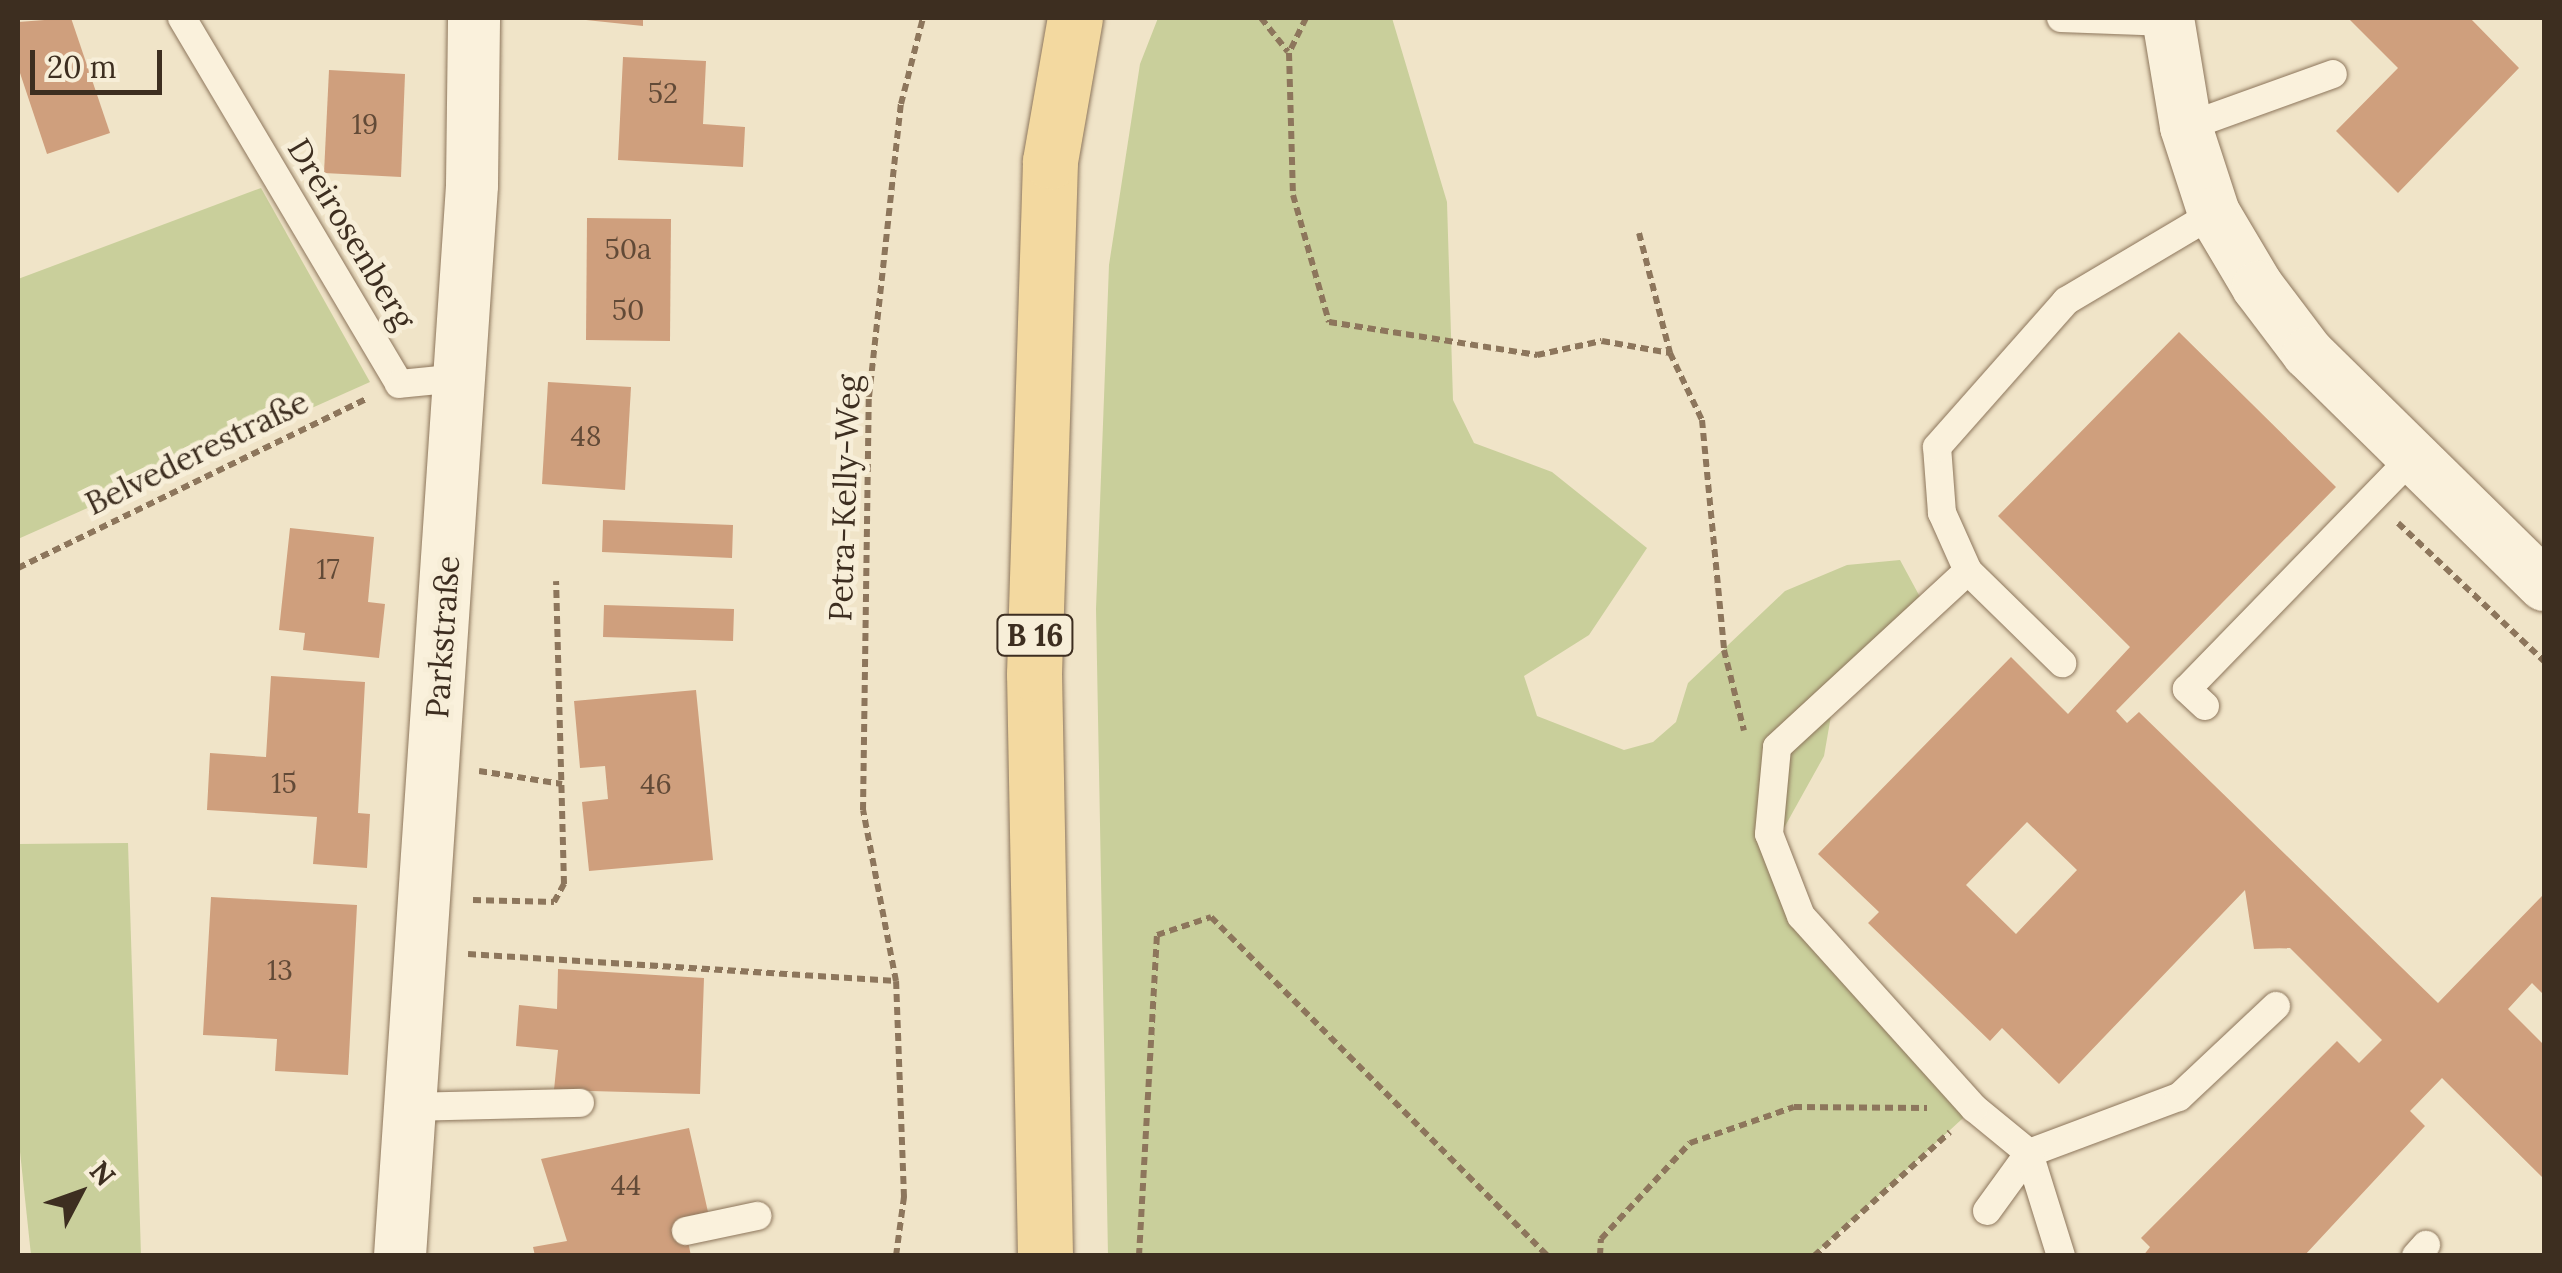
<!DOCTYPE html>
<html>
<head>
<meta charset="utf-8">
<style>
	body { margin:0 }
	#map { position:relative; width:2562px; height:1273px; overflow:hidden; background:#f0e4c8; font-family:Lora,serif }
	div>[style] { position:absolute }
	.green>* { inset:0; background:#c9cf9b }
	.building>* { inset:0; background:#cf9f7d }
	.path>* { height:6px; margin-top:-3px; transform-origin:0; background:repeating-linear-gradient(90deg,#8d765c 0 8px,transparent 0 13px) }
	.roads { filter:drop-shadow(0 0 2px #8d765c) drop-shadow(0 0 2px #8d765c) }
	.service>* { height:28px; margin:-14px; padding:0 14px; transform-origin:14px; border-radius:14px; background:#faf1dc }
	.minor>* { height:52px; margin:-26px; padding:0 26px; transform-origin:26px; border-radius:26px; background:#faf1dc }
	.primary>* { height:55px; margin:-27.5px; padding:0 27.5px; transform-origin:27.5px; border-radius:27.5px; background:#f3d9a0 }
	span { translate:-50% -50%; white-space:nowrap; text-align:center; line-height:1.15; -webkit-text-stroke:10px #f7eed8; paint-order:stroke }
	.number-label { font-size:28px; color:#624a37 }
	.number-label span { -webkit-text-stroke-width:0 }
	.shield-label span { padding:2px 8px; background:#f7eed8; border:2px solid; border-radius:8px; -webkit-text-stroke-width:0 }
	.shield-label { font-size:30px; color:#3d2e20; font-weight:700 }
	.street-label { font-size:32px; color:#3d2e20 }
	.frame { position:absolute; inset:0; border:20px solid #3d2e20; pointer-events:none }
	.north { position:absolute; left:30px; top:1143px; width:100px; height:100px; -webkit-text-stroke:8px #f7eed8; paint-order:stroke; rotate:49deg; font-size:28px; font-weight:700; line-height:40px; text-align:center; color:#3d2e20 }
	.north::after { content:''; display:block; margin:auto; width:35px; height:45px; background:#3d2e20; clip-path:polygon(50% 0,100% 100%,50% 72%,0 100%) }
	.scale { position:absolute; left:30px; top:50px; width:132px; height:45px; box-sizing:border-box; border:5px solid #3d2e20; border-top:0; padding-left:12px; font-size:30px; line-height:35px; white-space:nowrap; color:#3d2e20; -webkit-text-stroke:8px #f7eed8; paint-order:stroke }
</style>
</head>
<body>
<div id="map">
	<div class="green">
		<div style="clip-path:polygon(1158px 18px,1392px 18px,1447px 202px,1453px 400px,1474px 443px,1552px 472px,1647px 548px,1589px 635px,1524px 676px,1537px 716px,1624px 750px,1653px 742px,1676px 722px,1688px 683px,1785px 591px,1847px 565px,1900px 560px,1926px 608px,1836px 687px,1824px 756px,1774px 846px,1801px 916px,1974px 1108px,1814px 1255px,1108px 1256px,1096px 609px,1109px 265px,1140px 64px)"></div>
		<div style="clip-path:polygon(261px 188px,370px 382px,18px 539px,18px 279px)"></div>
		<div style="clip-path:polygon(128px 843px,141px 1255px,31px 1255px,18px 1133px,18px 844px)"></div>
	</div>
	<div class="building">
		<div style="clip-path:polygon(71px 18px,110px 133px,47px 154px,18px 67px,18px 22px)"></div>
		<div style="clip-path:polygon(586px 18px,643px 18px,643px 26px,586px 20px)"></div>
		<div style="clip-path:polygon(2348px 18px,2470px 18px,2519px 68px,2398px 193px,2336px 131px,2398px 68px)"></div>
		<div style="clip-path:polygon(623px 57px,706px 61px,703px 124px,745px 127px,743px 167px,618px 160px)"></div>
		<div style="clip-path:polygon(329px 70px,405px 74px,401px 177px,324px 173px)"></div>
		<div style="clip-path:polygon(587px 218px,671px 219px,670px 341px,586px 340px)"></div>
		<div style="clip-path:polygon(evenodd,2179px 332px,2336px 487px,2116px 711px,2127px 723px,2139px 712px,2438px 1003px,2544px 894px,2544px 995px,2532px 983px,2508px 1009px,2544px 1045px,2544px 1179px,2442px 1078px,2410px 1111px,2425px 1126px,2304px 1256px,2143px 1256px,2150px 1247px,2141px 1238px,2337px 1041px,2359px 1063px,2382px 1040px,2290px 948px,2254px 949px,2245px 890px,2059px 1084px,2002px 1028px,1990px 1041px,1868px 923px,1879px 912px,1818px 854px,2011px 657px,2068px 714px,2130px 647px,1998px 516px,2179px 332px,2027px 822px,2077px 870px,2016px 934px,1966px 885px,2027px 822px)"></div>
		<div style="clip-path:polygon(548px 382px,631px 387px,625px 490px,542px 484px)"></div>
		<div style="clip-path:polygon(603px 520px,733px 525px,732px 558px,602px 552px)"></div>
		<div style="clip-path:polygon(290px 528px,374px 537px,368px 602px,385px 604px,379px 658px,303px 650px,305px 633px,279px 630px)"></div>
		<div style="clip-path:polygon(604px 605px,734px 609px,733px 641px,603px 637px)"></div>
		<div style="clip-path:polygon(271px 676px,365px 682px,358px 813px,370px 814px,367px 868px,313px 864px,317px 817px,207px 810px,210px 753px,266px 757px)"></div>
		<div style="clip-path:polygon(696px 690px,713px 860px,589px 871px,582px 802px,608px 799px,605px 766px,580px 768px,574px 701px)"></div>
		<div style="clip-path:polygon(211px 897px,357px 905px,348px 1075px,275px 1071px,277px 1039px,203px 1035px)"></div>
		<div style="clip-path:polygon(558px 969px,704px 978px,700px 1094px,554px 1090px,558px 1050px,516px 1046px,519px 1005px,557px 1009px)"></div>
		<div style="clip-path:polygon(689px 1128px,708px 1212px,683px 1217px,691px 1256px,535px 1256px,533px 1247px,567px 1241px,541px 1159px)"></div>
	</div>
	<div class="path">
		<div style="left:1261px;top:18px;width:43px;rotate:51.5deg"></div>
		<div style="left:1306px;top:18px;width:39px;rotate:116deg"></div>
		<div style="left:1289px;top:53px;width:142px;rotate:88.4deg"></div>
		<div style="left:1293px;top:195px;width:132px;rotate:74.2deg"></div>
		<div style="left:1329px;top:322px;width:211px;rotate:9deg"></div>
		<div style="left:1537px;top:355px;width:66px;rotate:-12.2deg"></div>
		<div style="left:1602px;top:341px;width:69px;rotate:10deg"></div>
		<div style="left:1670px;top:353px;width:74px;rotate:64.5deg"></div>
		<div style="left:1702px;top:420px;width:231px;rotate:84.5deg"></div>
		<div style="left:1724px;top:650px;width:83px;rotate:76.1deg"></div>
		<div style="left:1639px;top:233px;width:124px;rotate:75.5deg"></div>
		<div style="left:2398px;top:523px;width:201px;rotate:43.4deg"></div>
		<div style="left:18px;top:568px;width:387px;rotate:-25.9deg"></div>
		<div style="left:479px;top:771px;width:84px;rotate:8.9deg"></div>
		<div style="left:473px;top:900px;width:81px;rotate:1.4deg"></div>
		<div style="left:554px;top:902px;width:21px;rotate:-61deg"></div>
		<div style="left:564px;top:884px;width:303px;rotate:-91.5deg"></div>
		<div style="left:468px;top:954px;width:429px;rotate:3.6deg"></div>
		<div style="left:896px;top:1256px;width:60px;rotate:-82.3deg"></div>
		<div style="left:904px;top:1197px;width:216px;rotate:-92.1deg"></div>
		<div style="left:896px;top:981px;width:174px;rotate:-100.9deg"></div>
		<div style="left:863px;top:810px;width:413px;rotate:-89.2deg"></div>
		<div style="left:869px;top:397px;width:295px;rotate:-83.8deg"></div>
		<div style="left:901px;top:104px;width:89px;rotate:-75.7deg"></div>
		<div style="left:1139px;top:1256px;width:322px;rotate:-86.8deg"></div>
		<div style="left:1157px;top:935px;width:57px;rotate:-18.4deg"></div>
		<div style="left:1211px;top:917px;width:478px;rotate:45.2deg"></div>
		<div style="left:1600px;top:1256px;width:17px;rotate:-87deg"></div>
		<div style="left:1601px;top:1239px;width:131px;rotate:-47.2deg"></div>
		<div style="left:1690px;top:1143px;width:110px;rotate:-19.1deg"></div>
		<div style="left:1794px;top:1107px;width:133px;rotate:0.4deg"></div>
		<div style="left:1814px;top:1256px;width:184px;rotate:-42.4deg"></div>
	</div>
	<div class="roads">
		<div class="service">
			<div style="left:182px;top:18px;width:425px;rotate:59.3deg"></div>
			<div style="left:399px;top:384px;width:60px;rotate:-5.7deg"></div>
			<div style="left:2061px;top:18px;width:107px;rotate:2.1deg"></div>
			<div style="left:2186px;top:127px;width:156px;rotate:-19.8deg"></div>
			<div style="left:1968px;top:571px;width:64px;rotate:-114.1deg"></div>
			<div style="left:1942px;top:513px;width:66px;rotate:-94.3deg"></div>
			<div style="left:1937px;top:447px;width:195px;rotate:-48.5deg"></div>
			<div style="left:2066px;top:301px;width:172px;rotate:-30.7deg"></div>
			<div style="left:2205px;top:706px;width:25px;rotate:-137deg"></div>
			<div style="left:2187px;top:689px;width:321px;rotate:-45.8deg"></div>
			<div style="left:411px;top:1107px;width:169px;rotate:-1.4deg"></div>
			<div style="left:1987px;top:1211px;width:72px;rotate:-54.1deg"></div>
			<div style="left:2029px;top:1153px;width:160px;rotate:-20.5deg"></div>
			<div style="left:2179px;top:1097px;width:133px;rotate:-43.2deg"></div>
			<div style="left:686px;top:1231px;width:73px;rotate:-11.9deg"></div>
			<div style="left:2061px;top:1256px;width:108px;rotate:-107.3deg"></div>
			<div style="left:2029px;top:1153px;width:71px;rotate:-140.7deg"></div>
			<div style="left:1974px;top:1108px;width:258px;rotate:-132deg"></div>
			<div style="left:1801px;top:916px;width:88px;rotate:-111.3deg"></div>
			<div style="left:1769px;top:834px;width:87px;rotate:-84.7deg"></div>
			<div style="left:1777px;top:747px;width:260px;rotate:-42.7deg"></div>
			<div style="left:1968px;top:571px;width:132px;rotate:44.4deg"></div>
			<div style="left:2416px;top:1256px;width:15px;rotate:-48deg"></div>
		</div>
		<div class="minor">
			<div style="left:2168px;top:18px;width:110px;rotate:80.6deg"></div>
			<div style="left:2186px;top:127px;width:90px;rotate:72deg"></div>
			<div style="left:2214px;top:213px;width:86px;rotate:59.3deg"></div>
			<div style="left:2258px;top:287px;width:83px;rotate:52.9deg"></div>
			<div style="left:2308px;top:353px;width:331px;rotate:44.5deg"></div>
			<div style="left:400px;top:1256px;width:1073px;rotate:-86.15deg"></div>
			<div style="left:472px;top:185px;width:167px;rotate:-89.3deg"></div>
		</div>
		<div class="primary">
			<div style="left:1045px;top:1256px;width:582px;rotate:-91.08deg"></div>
			<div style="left:1034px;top:674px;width:513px;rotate:-88.21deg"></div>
			<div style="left:1050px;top:161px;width:145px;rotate:-80.1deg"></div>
		</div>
	</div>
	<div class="number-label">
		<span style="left:663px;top:93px">52</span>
		<span style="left:365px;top:124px">19</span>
		<span style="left:628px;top:249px">50a</span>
		<span style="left:628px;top:310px">50</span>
		<span style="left:586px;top:436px">48</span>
		<span style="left:328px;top:569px">17</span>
		<span style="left:284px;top:783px">15</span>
		<span style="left:656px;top:784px">46</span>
		<span style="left:280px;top:970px">13</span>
		<span style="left:626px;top:1185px">44</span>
	</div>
	<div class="shield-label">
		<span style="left:1035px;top:635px">B 16</span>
	</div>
	<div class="street-label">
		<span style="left:351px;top:234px;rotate:59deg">Dreirosenberg</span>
		<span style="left:197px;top:453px;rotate:-26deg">Belvederestraße</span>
		<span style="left:845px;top:498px;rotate:-88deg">Petra-Kelly-Weg</span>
		<span style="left:443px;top:637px;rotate:-86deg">Parkstraße</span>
	</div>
	<div class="frame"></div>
	<div class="north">N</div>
	<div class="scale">20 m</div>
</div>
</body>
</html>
